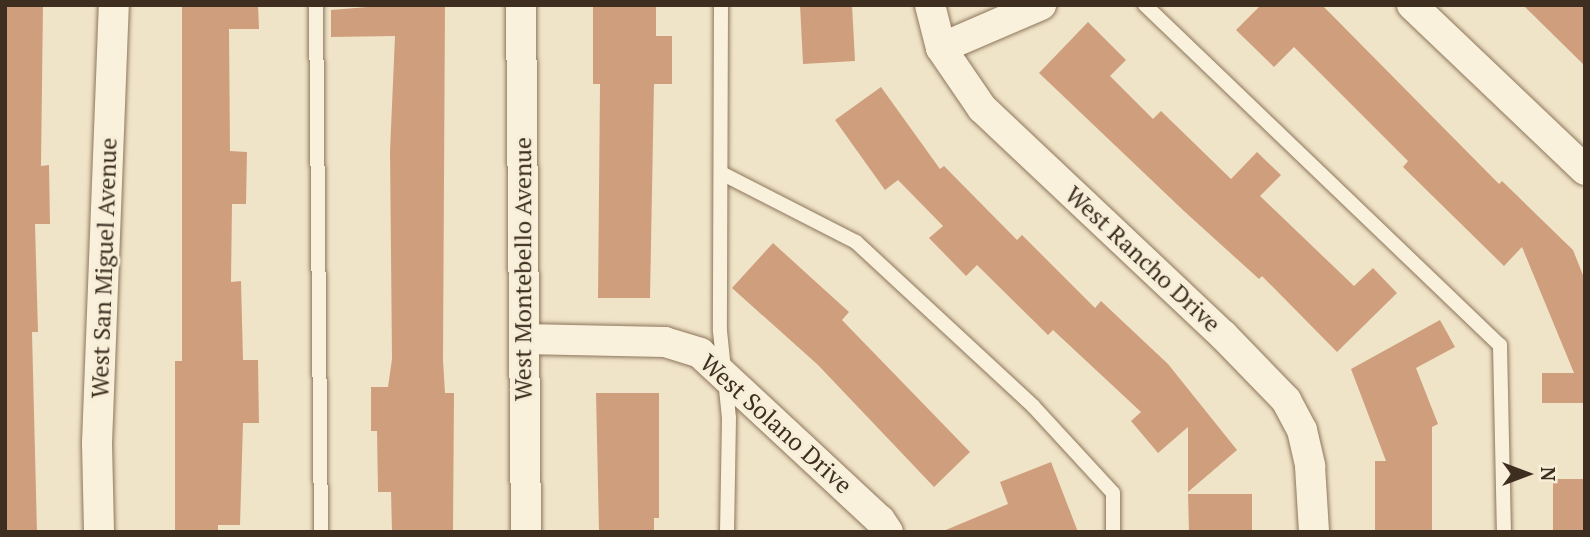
<!DOCTYPE html>
<html>
<head>
<meta charset="utf-8">
<style>
	body { margin:0 }
	#map { position:relative; width:1590px; height:537px; overflow:hidden; background:#f0e4c8; font-family:"PT Serif",serif }
	div>[style] { position:absolute }
	.building>* { inset:0; background:#cf9f7d }
	.roads { filter:drop-shadow(0 0 2px #8d765c) drop-shadow(0 0 2px #8d765c) }
	.lane>* { height:14px; margin:-7px; padding:0 7px; transform-origin:7px; border-radius:7px; background:#faf1dc }
	.street>* { height:30px; margin:-15px; padding:0 15px; transform-origin:15px; border-radius:15px; background:#faf1dc }
	span { translate:-50% -50%; white-space:nowrap; text-align:center; line-height:1.15; -webkit-text-stroke:6px #f7eed8; paint-order:stroke }
	.street-label { font-size:24px; color:#3d2e20 }
	.frame { position:absolute; inset:0; border:7px solid #3d2e20; pointer-events:none }
	.north { position:absolute; left:1492px; top:439px; width:70px; height:70px; -webkit-text-stroke:5px #f7eed8; paint-order:stroke; rotate:90deg; font-size:19px; font-weight:700; line-height:28px; text-align:center; color:#3d2e20 }
	.north::after { content:''; display:block; margin:auto; width:24px; height:32px; background:#3d2e20; clip-path:polygon(50% 0,100% 100%,50% 72%,0 100%) }
</style>
</head>
<body>
<div id="map">
	<div class="building">
		<div style="clip-path:polygon(5px 5px,43px 5px,41px 166px,49px 165px,50px 224px,35px 224px,38px 332px,32px 332px,37px 532px,5px 532px)"></div>
		<div style="clip-path:polygon(182px 5px,258px 5px,259px 29px,229px 29px,230px 151px,247px 152px,246px 204px,232px 204px,231px 282px,241px 281px,243px 360px,258px 360px,259px 423px,243px 423px,240px 525px,218px 525px,218px 532px,175px 532px,175px 361px,182px 361px)"></div>
		<div style="clip-path:polygon(392px 5px,445px 5px,443px 360px,445px 393px,454px 393px,453px 532px,392px 532px,391px 492px,378px 492px,377px 431px,371px 431px,371px 387px,388px 387px,392px 359px,390px 151px,395px 36px,331px 37px,331px 10px)"></div>
		<div style="clip-path:polygon(593px 5px,656px 5px,656px 36px,672px 36px,672px 84px,654px 84px,650px 298px,598px 298px,600px 84px,593px 84px)"></div>
		<div style="clip-path:polygon(800px 5px,852px 5px,855px 61px,803px 64px)"></div>
		<div style="clip-path:polygon(1261px 5px,1322px 5px,1499px 184px,1502px 181px,1573px 250px,1585px 280px,1585px 403px,1542px 403px,1542px 373px,1574px 373px,1522px 247px,1504px 266px,1403px 167px,1408px 161px,1294px 47px,1274px 67px,1236px 30px)"></div>
		<div style="clip-path:polygon(1523px 5px,1585px 5px,1585px 66px)"></div>
		<div style="clip-path:polygon(1088px 22px,1126px 60px,1110px 76px,1153px 119px,1161px 111px,1231px 179px,1257px 152px,1281px 175px,1260px 196px,1354px 286px,1373px 268px,1397px 293px,1337px 352px,1262px 276px,1259px 279px,1185px 212px,1039px 73px)"></div>
		<div style="clip-path:polygon(881px 87px,940px 169px,944px 166px,1017px 240px,1022px 235px,1095px 308px,1101px 301px,1168px 364px,1237px 450px,1188px 492px,1188px 427px,1158px 453px,1131px 421px,1141px 412px,1053px 330px,1048px 335px,977px 265px,966px 276px,929px 238px,943px 226px,898px 180px,885px 190px,835px 120px)"></div>
		<div style="clip-path:polygon(773px 243px,849px 312px,842px 320px,970px 452px,934px 487px,818px 365px,732px 288px)"></div>
		<div style="clip-path:polygon(1440px 320px,1455px 347px,1416px 368px,1438px 424px,1432px 427px,1432px 532px,1375px 532px,1375px 461px,1386px 461px,1351px 369px)"></div>
		<div style="clip-path:polygon(596px 393px,659px 393px,659px 518px,654px 518px,654px 532px,599px 532px)"></div>
		<div style="clip-path:polygon(1051px 462px,1078px 532px,941px 532px,1008px 504px,1000px 482px)"></div>
		<div style="clip-path:polygon(1553px 479px,1585px 479px,1585px 532px,1553px 532px)"></div>
		<div style="clip-path:polygon(1188px 494px,1252px 494px,1252px 532px,1189px 532px)"></div>
	</div>
	<div class="roads">
		<div class="lane">
			<div style="left:316px;top:5px;width:527px;rotate:89.46deg"></div>
			<div style="left:721px;top:5px;width:326px;rotate:90.2deg"></div>
			<div style="left:720px;top:331px;width:87px;rotate:84.1deg"></div>
			<div style="left:729px;top:418px;width:114px;rotate:91deg"></div>
			<div style="left:1145px;top:5px;width:492px;rotate:43.8deg"></div>
			<div style="left:1500px;top:345px;width:187px;rotate:88.8deg"></div>
			<div style="left:723px;top:174px;width:149px;rotate:27.1deg"></div>
			<div style="left:856px;top:242px;width:241px;rotate:42.8deg"></div>
			<div style="left:1033px;top:406px;width:118px;rotate:47.4deg"></div>
			<div style="left:1113px;top:493px;width:39px;rotate:90deg"></div>
		</div>
		<div class="street">
			<div style="left:521px;top:5px;width:527px;rotate:89.46deg"></div>
			<div style="left:930px;top:5px;width:44px;rotate:75.7deg"></div>
			<div style="left:941px;top:48px;width:73px;rotate:55.7deg"></div>
			<div style="left:982px;top:108px;width:331px;rotate:43.3deg"></div>
			<div style="left:1223px;top:335px;width:91px;rotate:45.9deg"></div>
			<div style="left:1286px;top:400px;width:34px;rotate:62deg"></div>
			<div style="left:1302px;top:430px;width:37px;rotate:77deg"></div>
			<div style="left:1310px;top:466px;width:66px;rotate:86.5deg"></div>
			<div style="left:1412px;top:5px;width:239px;rotate:43.6deg"></div>
			<div style="left:941px;top:48px;width:109px;rotate:-23.3deg"></div>
			<div style="left:524px;top:339px;width:141px;rotate:1.2deg"></div>
			<div style="left:665px;top:342px;width:37px;rotate:17deg"></div>
			<div style="left:700px;top:353px;width:246px;rotate:42.9deg"></div>
			<div style="left:880px;top:520px;width:14px;rotate:56deg"></div>
			<div style="left:99px;top:532px;width:89px;rotate:-91.3deg"></div>
			<div style="left:97px;top:443px;width:438px;rotate:-87.8deg"></div>
		</div>
	</div>
	<div class="street-label">
		<span style="left:1143px;top:259px;rotate:43deg">West Rancho Drive</span>
		<span style="left:104px;top:268px;rotate:-88deg">West San Miguel Avenue</span>
		<span style="left:523px;top:269px;rotate:-90deg">West Montebello Avenue</span>
		<span style="left:776px;top:424px;rotate:42deg">West Solano Drive</span>
	</div>
	<div class="frame"></div>
	<div class="north">N</div>
</div>
</body>
</html>
